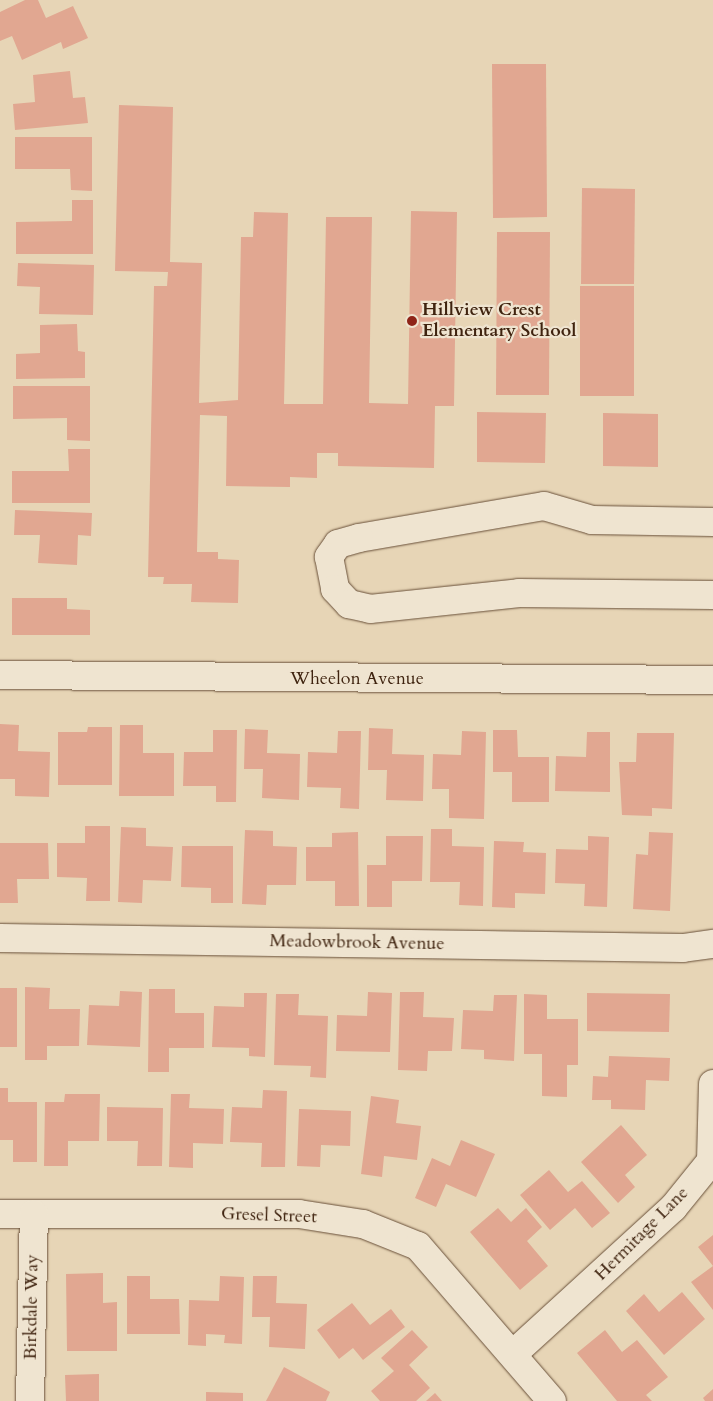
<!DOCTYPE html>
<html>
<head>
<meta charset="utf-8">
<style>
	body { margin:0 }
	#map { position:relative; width:713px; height:1401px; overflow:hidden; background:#e7d5b6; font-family:Cardo,serif }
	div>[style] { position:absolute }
	.building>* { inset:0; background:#e1a791 }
	.roads { filter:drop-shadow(0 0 1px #695039) drop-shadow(0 0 1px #695039) }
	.minor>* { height:28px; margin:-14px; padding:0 14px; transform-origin:14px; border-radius:14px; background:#efe4d0 }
	.dots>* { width:14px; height:14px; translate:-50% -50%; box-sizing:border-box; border:2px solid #efe4d0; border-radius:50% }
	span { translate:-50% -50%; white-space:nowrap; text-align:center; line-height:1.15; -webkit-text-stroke:4.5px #efe4d0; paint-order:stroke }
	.poi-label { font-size:18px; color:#3f230f; font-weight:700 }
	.left { translate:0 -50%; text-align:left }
	.street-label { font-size:18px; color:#3f230f }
</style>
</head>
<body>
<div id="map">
	<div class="building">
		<div style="clip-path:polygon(25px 0,38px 0,46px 18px,73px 6px,88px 38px,63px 49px,61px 42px,22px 60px,12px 36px,0 41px,0 12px)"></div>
		<div style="clip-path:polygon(492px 64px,546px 64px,547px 217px,493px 218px)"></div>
		<div style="clip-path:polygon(70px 71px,73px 98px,85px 97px,88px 123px,15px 130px,13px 104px,35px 102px,33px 75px)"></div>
		<div style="clip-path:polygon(119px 105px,173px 107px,170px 262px,202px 263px,199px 403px,238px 400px,241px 237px,253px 237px,254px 212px,288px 213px,284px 404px,323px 404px,326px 217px,372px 217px,369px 403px,408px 404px,411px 211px,457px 212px,454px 406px,435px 406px,434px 468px,338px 466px,338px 453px,317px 453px,317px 478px,290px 477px,290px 487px,226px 486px,227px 416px,200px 415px,197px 552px,218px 552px,218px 559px,239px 560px,238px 603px,191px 602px,192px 584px,163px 584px,164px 577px,148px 577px,154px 286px,167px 286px,168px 272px,115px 271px)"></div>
		<div style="clip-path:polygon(15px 137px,92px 137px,92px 191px,71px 190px,70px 169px,15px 169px)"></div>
		<div style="clip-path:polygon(582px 188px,635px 189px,634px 284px,581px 284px)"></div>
		<div style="clip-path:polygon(72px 200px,93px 200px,93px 254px,16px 254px,16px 222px,72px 221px)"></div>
		<div style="clip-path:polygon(497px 232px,550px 232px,549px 395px,496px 395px)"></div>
		<div style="clip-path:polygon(18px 263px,94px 265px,93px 315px,39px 314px,40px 287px,17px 286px)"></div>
		<div style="clip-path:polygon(580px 286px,634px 286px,634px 396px,580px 396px)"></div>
		<div style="clip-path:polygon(77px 324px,78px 351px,85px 352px,85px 378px,16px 379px,16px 354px,40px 353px,40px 325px)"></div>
		<div style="clip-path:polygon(13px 386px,90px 386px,90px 441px,67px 440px,67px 418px,13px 419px)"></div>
		<div style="clip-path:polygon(477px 412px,546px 413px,545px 463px,477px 462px)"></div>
		<div style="clip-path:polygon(603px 413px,658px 414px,658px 467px,603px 466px)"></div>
		<div style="clip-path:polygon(68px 449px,90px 449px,90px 503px,12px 503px,12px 471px,69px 471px)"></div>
		<div style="clip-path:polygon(15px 510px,92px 513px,91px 536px,78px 535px,77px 565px,38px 563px,40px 535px,14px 535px)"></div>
		<div style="clip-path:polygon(12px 598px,67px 598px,67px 609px,90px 610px,90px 635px,12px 635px)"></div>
		<div style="clip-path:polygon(0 724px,19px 725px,18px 751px,50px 752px,49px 797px,15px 796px,15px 779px,0 779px)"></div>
		<div style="clip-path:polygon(120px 725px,143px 725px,143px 753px,174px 753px,174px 796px,119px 796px)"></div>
		<div style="clip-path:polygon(88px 727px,112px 727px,112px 785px,58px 785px,58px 732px,87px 732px)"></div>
		<div style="clip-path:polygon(369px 728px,393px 729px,392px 754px,424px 755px,423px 801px,386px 800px,387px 770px,368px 770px)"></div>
		<div style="clip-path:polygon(245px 729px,268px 730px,267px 753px,300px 754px,299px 800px,262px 798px,263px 769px,244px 769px)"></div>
		<div style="clip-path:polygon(213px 730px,237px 730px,236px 802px,216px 802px,216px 786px,183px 786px,184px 752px,213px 752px)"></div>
		<div style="clip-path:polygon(493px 730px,517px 730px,518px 757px,549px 757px,549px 802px,512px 802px,512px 772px,493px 772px)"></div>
		<div style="clip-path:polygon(338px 731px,361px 731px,359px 809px,340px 808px,341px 788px,307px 787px,308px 752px,337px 753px)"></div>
		<div style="clip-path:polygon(462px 731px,486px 732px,484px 819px,449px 818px,449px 789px,432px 789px,433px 754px,461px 755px)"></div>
		<div style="clip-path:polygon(587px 732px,610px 732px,610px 792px,555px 791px,556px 756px,586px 757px)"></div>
		<div style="clip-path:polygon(637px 733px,674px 733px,672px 809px,652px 808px,652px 816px,622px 815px,619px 762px,636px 762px)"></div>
		<div style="clip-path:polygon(85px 826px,110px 826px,110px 901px,86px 901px,87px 878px,57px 877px,57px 843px,85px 843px)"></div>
		<div style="clip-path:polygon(121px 827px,146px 828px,146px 846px,173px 847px,171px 881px,143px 880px,142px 903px,118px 902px)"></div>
		<div style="clip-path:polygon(431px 829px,452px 829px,452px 846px,484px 847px,483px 906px,459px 905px,460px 882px,430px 882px)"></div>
		<div style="clip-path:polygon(245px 830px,273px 831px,273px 846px,297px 847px,296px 885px,267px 885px,266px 905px,242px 904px)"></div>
		<div style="clip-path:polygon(358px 832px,359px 906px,335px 906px,335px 881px,306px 881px,306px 847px,332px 847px,332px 833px)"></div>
		<div style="clip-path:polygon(649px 832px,673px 833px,670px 911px,633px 909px,636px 854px,648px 855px)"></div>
		<div style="clip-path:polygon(386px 836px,423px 836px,422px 881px,392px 881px,392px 907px,367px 907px,367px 865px,386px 865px)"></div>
		<div style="clip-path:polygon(588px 836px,609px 837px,607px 907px,584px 906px,585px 884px,555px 883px,556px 849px,588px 850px)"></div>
		<div style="clip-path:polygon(494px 841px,524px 842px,523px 852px,546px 853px,545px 894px,515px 893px,515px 908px,492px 907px)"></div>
		<div style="clip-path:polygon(0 843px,48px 843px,49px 879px,17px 879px,18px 903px,0 903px)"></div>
		<div style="clip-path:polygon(182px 846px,233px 846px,233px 903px,211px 903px,211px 888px,181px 887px)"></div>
		<div style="clip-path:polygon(25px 987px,50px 988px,49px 1009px,80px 1009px,79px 1046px,47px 1046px,47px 1060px,25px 1060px)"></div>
		<div style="clip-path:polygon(0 988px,17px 988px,17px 1047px,0 1047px)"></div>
		<div style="clip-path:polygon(149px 989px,175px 989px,175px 1013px,204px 1013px,204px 1048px,169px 1048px,169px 1072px,148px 1072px)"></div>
		<div style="clip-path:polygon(120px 991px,142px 992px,140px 1047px,87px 1045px,89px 1005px,119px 1006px)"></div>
		<div style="clip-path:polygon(368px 992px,392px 993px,390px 1052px,336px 1051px,337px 1015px,367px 1016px)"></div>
		<div style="clip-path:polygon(400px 992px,424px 992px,423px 1017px,454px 1018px,452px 1051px,428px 1051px,427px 1071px,398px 1070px)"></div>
		<div style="clip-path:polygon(244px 993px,267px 993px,265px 1057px,249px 1056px,249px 1048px,212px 1047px,214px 1006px,244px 1007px)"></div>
		<div style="clip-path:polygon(587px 993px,670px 994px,669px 1032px,587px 1031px)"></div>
		<div style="clip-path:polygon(276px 994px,299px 994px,298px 1015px,328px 1016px,326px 1078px,310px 1077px,311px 1066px,274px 1065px)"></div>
		<div style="clip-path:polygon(524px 994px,547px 995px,547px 1019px,578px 1019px,578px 1065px,567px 1065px,567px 1097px,542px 1096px,542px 1054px,524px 1054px)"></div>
		<div style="clip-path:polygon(494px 995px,517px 995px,514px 1061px,484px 1059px,484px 1050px,461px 1049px,463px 1010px,493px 1011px)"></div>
		<div style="clip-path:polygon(609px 1056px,670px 1058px,669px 1081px,646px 1080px,645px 1110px,611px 1109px,611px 1100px,592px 1100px,593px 1076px,608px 1077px)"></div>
		<div style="clip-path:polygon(0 1088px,8px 1088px,8px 1102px,37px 1102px,37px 1162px,13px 1162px,13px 1140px,0 1140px)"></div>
		<div style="clip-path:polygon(263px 1090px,287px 1091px,285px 1167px,261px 1167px,262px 1143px,230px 1142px,232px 1107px,262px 1108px)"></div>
		<div style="clip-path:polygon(65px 1094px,100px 1094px,99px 1141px,68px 1141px,68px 1166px,44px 1166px,45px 1102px,64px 1102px)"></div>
		<div style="clip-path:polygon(171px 1094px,190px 1094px,189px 1108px,224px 1109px,223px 1144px,193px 1143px,193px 1168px,169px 1167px)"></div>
		<div style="clip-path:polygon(371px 1096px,399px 1100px,396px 1123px,421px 1126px,417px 1160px,384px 1156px,382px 1177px,361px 1174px)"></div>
		<div style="clip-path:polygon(107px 1107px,163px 1108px,162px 1166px,137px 1166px,138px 1141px,107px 1141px)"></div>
		<div style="clip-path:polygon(299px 1109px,351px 1111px,350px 1146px,321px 1145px,320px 1167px,297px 1166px)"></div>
		<div style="clip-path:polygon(621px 1125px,647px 1155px,625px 1175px,635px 1187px,618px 1203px,581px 1162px)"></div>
		<div style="clip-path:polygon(461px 1140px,495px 1154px,476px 1197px,446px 1184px,436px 1207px,415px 1198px,432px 1158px,450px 1166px)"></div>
		<div style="clip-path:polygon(549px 1170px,568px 1192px,582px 1181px,610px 1213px,592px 1228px,575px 1208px,550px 1230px,520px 1195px)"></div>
		<div style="clip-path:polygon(498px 1208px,511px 1222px,526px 1208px,542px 1227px,527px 1241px,548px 1266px,520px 1290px,470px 1232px)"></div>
		<div style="clip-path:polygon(713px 1235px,713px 1310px,691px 1282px,713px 1266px,698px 1247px)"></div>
		<div style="clip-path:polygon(103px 1273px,103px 1303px,117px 1302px,117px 1351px,67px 1351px,66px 1274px)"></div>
		<div style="clip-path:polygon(127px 1276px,150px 1276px,150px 1299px,179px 1299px,180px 1334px,127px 1334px)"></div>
		<div style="clip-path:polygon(220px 1276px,244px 1277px,242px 1344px,224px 1343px,225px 1335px,206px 1334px,206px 1346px,188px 1345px,189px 1300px,219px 1301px)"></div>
		<div style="clip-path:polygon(253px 1276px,277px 1276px,276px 1303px,307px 1304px,305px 1349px,269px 1347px,270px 1317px,252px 1317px)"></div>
		<div style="clip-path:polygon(682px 1292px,705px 1319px,664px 1355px,626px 1311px,644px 1294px,659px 1312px)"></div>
		<div style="clip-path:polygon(352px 1303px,370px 1325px,391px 1309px,405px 1327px,363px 1360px,353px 1348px,339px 1359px,317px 1330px)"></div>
		<div style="clip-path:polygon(412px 1330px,428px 1347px,409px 1365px,430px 1388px,416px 1401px,380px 1401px,371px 1391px,394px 1371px,381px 1358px)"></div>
		<div style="clip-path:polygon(605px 1330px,622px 1352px,637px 1340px,668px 1377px,646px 1395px,652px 1401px,617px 1401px,577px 1353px)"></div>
		<div style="clip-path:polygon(284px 1367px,330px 1392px,326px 1401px,266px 1401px)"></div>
		<div style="clip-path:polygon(99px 1374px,99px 1401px,66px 1401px,65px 1375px)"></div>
		<div style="clip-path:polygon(713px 1389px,713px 1401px,705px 1401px,703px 1398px)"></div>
		<div style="clip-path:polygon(206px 1392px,243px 1393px,243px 1401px,206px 1401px)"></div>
		<div style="clip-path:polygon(435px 1393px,442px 1401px,426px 1401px)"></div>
	</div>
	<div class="roads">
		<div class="minor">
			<div style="left:713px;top:522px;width:121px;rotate:-179.1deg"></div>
			<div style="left:592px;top:520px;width:50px;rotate:-163.7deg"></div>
			<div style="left:544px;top:506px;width:188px;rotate:170.2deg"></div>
			<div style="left:359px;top:538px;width:22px;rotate:164deg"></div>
			<div style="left:338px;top:544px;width:16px;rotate:125deg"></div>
			<div style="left:329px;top:557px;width:33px;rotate:79deg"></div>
			<div style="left:335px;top:589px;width:21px;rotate:47deg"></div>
			<div style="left:349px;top:604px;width:22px;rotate:13deg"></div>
			<div style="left:370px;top:609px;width:150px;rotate:-6.1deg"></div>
			<div style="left:519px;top:593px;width:194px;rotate:0.6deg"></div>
			<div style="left:0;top:675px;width:713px;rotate:0.4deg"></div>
			<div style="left:0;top:938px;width:683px;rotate:0.84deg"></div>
			<div style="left:683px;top:948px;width:30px;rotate:-8deg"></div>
			<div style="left:0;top:1214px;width:299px"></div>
			<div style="left:299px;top:1214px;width:65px;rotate:8.9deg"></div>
			<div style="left:363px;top:1224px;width:59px;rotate:21.8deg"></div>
			<div style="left:418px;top:1246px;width:205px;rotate:49.2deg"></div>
			<div style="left:513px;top:1354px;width:217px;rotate:-42.4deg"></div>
			<div style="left:673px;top:1208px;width:60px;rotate:-51deg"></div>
			<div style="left:711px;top:1161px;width:77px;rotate:-88.5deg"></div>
			<div style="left:30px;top:1401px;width:187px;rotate:-88.8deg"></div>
		</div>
	</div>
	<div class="dots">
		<div style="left:412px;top:321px;background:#8f2418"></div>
	</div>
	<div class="poi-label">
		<span class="left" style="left:422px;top:321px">Hillview Crest<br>Elementary School</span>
	</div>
	<div class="street-label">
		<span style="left:357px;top:679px">Wheelon Avenue</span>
		<span style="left:357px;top:943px;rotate:1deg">Meadowbrook Avenue</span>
		<span style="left:269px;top:1216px;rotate:2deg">Gresel Street</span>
		<span style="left:642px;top:1234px;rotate:-45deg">Hermitage Lane</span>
		<span style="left:32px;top:1307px;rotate:-89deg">Birkdale Way</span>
	</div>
</div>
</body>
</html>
